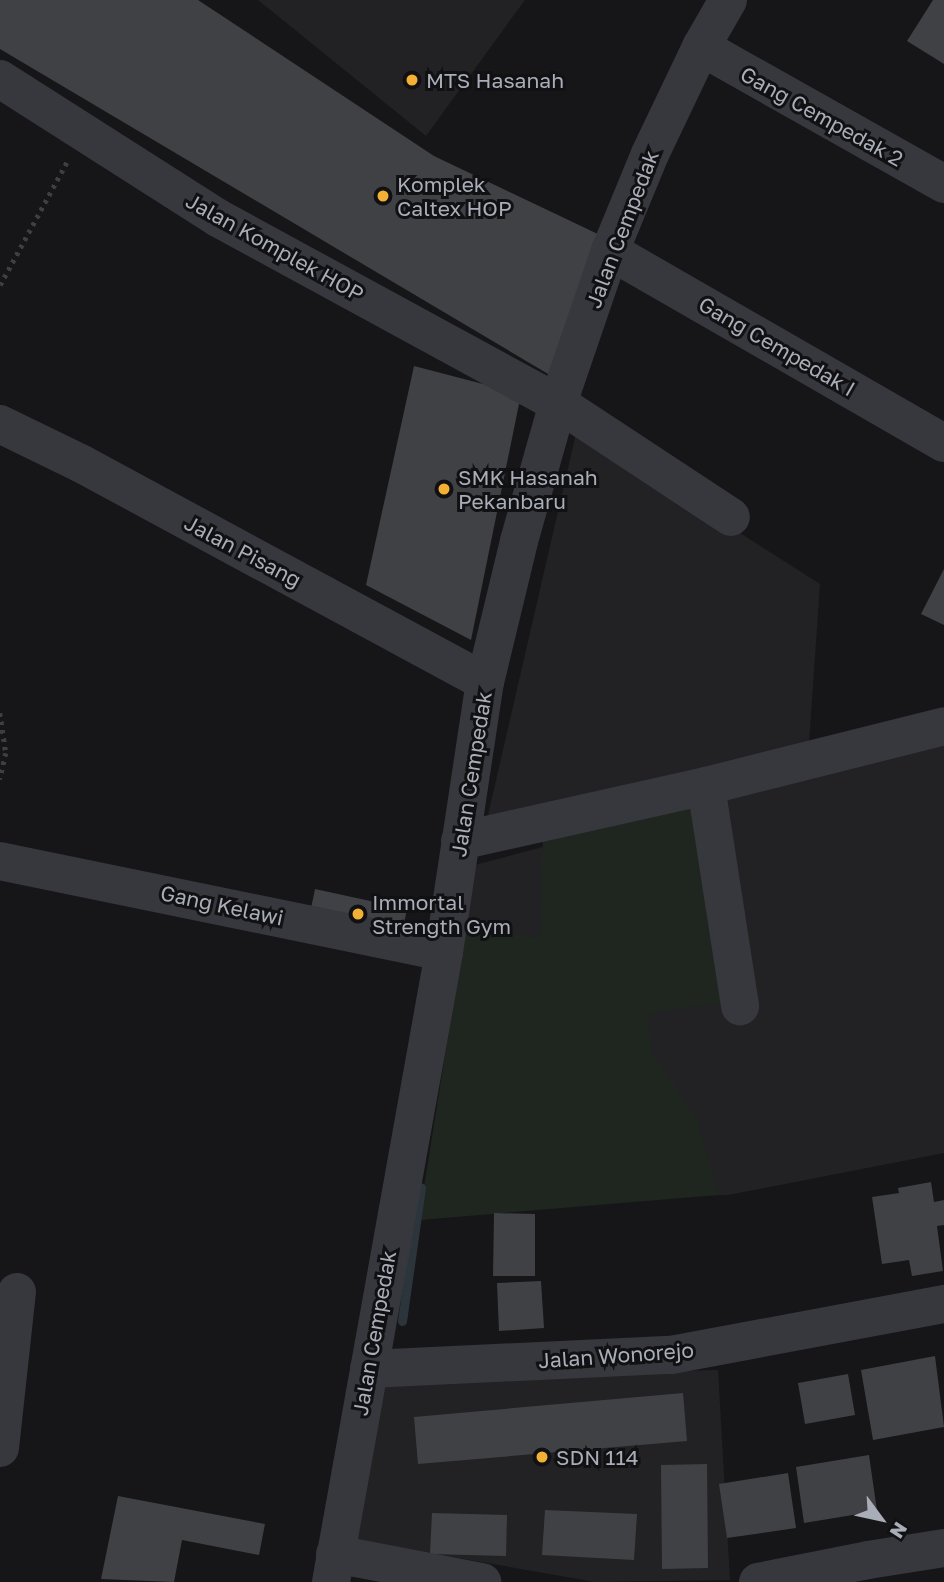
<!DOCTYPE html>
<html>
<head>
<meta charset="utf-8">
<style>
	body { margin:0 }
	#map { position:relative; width:944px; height:1582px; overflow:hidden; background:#161618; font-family:"Golos Text",sans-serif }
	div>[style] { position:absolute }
	.built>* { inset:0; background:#222225 }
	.green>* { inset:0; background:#1e261f }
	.stream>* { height:9px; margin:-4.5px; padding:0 4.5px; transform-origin:4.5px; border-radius:4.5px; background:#2c353c }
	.building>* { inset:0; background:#404145 }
	.path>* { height:4.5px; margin-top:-2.25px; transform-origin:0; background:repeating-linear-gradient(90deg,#3d3f44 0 3.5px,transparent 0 8.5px) }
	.minor>* { height:38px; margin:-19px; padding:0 19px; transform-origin:19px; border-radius:19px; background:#37383d }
	.dots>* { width:19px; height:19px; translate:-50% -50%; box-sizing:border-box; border:4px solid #111113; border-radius:50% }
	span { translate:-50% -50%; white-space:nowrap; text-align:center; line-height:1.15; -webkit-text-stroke:6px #111113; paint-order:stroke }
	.poi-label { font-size:21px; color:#a8adb8 }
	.left { translate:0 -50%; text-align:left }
	.street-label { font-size:21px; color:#a8adb8 }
	.north { position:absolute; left:846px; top:1484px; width:70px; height:70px; -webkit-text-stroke:5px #111113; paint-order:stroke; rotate:123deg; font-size:19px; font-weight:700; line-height:28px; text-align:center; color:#a8adb8 }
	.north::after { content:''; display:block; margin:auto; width:24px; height:32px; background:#a8adb8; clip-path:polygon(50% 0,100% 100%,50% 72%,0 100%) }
</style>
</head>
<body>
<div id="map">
	<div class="built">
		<div style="clip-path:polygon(258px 0,525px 0,426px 136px)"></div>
		<div style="clip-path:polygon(577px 429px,820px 584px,809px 743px,485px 828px)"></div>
		<div style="clip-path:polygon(944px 740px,944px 1153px,728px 1195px,678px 1196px,419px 1220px,475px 865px)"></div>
		<div style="clip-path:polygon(718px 1370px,730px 1580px,595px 1582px,346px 1538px,376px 1377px)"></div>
	</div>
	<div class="green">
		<div style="clip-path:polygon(699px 795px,727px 1002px,648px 1014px,651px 1050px,698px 1121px,718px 1195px,419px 1220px,465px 931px,540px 938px,543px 838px)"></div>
	</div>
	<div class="stream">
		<div style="left:402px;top:1321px;width:135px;rotate:-81.9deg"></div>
	</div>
	<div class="building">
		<div style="clip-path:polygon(0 0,198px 0,434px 156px,602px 236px,555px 378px,0 49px)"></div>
		<div style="clip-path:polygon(933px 0,944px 0,944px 64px,907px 41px)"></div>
		<div style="clip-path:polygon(414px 366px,521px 394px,471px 640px,366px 585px)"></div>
		<div style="clip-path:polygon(944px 569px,944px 625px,921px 614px)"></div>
		<div style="clip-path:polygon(315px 889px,407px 909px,401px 938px,309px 918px)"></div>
		<div style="clip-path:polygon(931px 1182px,934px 1202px,944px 1200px,944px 1225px,937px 1226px,943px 1271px,912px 1276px,909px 1260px,882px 1264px,872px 1197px,899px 1193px,898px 1188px)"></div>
		<div style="clip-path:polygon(494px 1213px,535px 1214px,535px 1276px,493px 1276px)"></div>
		<div style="clip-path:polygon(541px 1281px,544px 1328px,499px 1331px,497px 1283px)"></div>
		<div style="clip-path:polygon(935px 1356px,944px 1427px,873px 1440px,861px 1370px)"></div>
		<div style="clip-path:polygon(848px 1374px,855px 1415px,805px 1424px,798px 1383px)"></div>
		<div style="clip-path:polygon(683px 1393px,687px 1441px,418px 1464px,414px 1417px)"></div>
		<div style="clip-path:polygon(869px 1455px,877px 1511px,804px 1523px,796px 1467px)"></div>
		<div style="clip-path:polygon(707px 1464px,708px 1568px,662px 1569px,661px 1465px)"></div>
		<div style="clip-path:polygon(788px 1473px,796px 1528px,727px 1538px,719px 1484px)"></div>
		<div style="clip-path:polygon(118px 1496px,265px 1524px,259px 1555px,182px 1540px,174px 1582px,101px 1579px)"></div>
		<div style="clip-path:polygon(545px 1510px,637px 1514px,634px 1560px,542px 1555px)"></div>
		<div style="clip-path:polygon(432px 1513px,507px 1515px,506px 1556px,430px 1554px)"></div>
	</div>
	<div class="path">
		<div style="left:0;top:285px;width:142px;rotate:-61.5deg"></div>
		<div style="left:0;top:713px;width:40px;rotate:81.5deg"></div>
		<div style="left:6px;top:753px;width:27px;rotate:103deg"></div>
	</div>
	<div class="minor">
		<div style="left:701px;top:47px;width:279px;rotate:29.4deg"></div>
		<div style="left:0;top:79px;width:259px;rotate:32.5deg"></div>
		<div style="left:218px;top:218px;width:387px;rotate:28.6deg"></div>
		<div style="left:558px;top:403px;width:207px;rotate:33.4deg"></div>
		<div style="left:610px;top:251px;width:385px;rotate:29.9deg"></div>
		<div style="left:0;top:424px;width:91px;rotate:26deg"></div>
		<div style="left:82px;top:464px;width:458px;rotate:28.4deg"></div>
		<div style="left:706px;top:786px;width:223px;rotate:81.2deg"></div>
		<div style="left:460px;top:841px;width:252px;rotate:-12.6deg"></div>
		<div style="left:706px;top:786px;width:245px;rotate:-14.1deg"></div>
		<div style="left:0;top:861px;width:453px;rotate:11.6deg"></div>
		<div style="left:369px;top:1369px;width:302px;rotate:-2.7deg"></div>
		<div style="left:671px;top:1355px;width:278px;rotate:-10.6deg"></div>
		<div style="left:0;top:1448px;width:157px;rotate:-83.8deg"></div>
		<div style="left:335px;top:1554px;width:150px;rotate:10.8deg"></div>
		<div style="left:331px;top:1582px;width:640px;rotate:-79.83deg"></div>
		<div style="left:444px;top:952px;width:273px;rotate:-81.4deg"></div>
		<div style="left:485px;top:682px;width:145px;rotate:-76.4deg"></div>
		<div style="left:519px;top:541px;width:143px;rotate:-74.2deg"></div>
		<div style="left:558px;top:403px;width:161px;rotate:-71.1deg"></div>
		<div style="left:610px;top:251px;width:105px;rotate:-67.6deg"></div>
		<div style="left:650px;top:154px;width:119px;rotate:-64.5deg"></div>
		<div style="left:701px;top:47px;width:54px;rotate:-60.1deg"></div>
		<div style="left:758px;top:1582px;width:112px;rotate:-11.3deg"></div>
		<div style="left:868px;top:1560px;width:77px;rotate:-9deg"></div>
	</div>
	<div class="dots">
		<div style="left:412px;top:80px;background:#f2b134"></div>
		<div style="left:383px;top:196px;background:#f2b134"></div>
		<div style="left:444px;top:489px;background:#f2b134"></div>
		<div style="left:358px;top:914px;background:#f2b134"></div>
		<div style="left:542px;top:1457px;background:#f2b134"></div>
	</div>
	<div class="poi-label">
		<span class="left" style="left:426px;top:80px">MTS Hasanah</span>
		<span class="left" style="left:397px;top:196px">Komplek<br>Caltex HOP</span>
		<span class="left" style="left:458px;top:489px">SMK Hasanah<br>Pekanbaru</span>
		<span class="left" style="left:372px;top:914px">Immortal<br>Strength Gym</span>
		<span class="left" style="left:556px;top:1457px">SDN 114</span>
	</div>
	<div class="street-label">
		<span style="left:822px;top:116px;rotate:29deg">Gang Cempedak 2</span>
		<span style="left:622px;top:229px;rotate:-69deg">Jalan Cempedak</span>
		<span style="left:275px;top:247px;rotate:29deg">Jalan Komplek HOP</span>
		<span style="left:777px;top:346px;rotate:30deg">Gang Cempedak I</span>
		<span style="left:243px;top:551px;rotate:28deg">Jalan Pisang</span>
		<span style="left:471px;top:774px;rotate:-81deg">Jalan Cempedak</span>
		<span style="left:222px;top:905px;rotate:12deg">Gang Kelawi</span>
		<span style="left:374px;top:1333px;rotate:-80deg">Jalan Cempedak</span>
		<span style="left:616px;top:1355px;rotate:-4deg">Jalan Wonorejo</span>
	</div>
	<div class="north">N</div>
</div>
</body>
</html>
